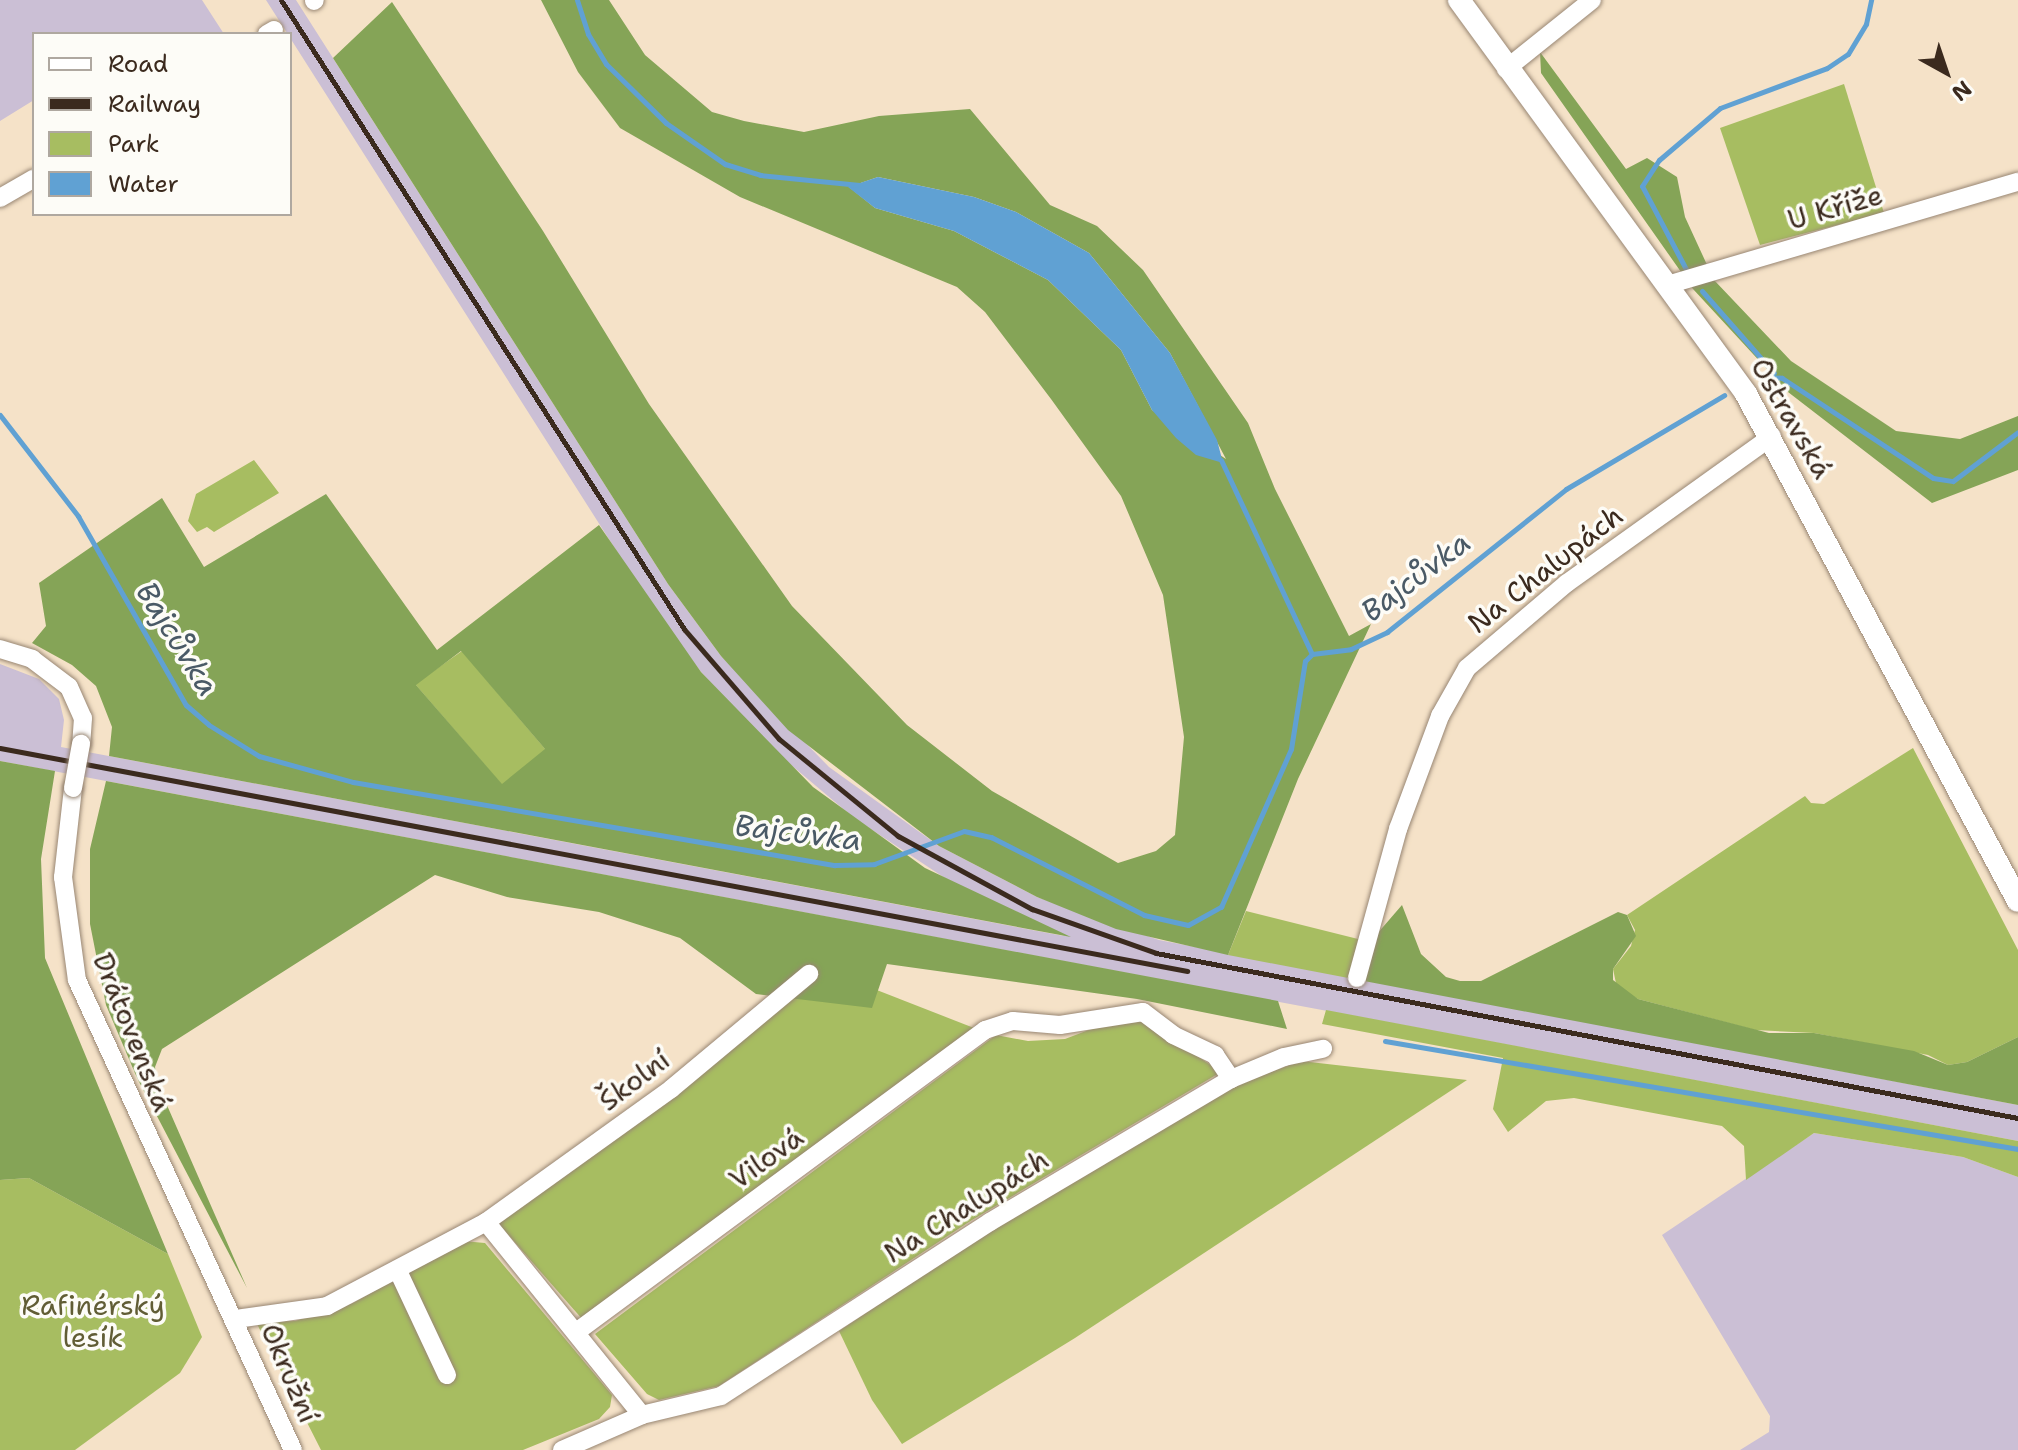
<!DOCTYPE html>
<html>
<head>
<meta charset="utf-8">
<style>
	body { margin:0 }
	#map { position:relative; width:2018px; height:1450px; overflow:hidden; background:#f5e2c8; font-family:"Shantell Sans",sans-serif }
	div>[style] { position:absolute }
	.industrial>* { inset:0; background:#cbbfd5 }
	.green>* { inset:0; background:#a7bd61 }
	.forest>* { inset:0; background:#85a457 }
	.water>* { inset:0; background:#60a1d3 }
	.stream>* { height:5px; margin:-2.5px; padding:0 2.5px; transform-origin:2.5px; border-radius:2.5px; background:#60a1d3 }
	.roads { filter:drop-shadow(0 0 2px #988673) drop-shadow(0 0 2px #988673) }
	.minor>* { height:18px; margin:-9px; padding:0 9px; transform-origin:9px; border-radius:9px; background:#fff }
	.major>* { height:22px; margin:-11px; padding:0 11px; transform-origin:11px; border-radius:11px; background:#fff }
	.rail>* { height:5px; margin:-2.5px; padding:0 2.5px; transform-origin:2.5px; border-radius:2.5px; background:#3b2a1e }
	.bridges { filter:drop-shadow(0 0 2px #988673) drop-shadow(0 0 2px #988673) }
	.minor-bridge>* { height:18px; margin:-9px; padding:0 9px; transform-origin:9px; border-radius:9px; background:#fff }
	span { translate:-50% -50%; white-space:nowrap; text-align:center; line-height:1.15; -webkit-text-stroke:7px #fdfcf7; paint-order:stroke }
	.street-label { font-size:28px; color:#3b2a1e }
	.park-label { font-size:28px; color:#615d35 }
	.water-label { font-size:30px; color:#4a5a66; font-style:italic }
	.legend { position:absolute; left:32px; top:32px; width:260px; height:184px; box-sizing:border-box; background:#fdfcf7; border:2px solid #afa8a0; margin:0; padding:10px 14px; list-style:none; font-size:24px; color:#3b2a1e }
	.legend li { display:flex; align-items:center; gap:16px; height:40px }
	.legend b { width:40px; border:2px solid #afa8a0 }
	.north { position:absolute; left:1906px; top:32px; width:80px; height:80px; -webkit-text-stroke:6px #fdfcf7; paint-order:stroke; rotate:140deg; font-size:22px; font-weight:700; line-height:32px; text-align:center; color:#3b2a1e }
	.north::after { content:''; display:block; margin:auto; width:28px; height:36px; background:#3b2a1e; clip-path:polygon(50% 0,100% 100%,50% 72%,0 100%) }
</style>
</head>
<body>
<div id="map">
	<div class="industrial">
		<div style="clip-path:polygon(0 0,202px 0,224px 34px,34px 34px,34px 100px,0 121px)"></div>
		<div style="clip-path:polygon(266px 0,296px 0,668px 584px,721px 656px,829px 767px,939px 846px,1037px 897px,1159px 940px,2018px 1105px,2018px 1141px,0 761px,0 664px,39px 679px,59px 699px,64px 720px,61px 747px,1064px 936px,954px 884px,854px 818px,771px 748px,701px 672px,647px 599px)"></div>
		<div style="clip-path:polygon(1814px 1133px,1963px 1157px,2018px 1177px,2018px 1450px,1740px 1450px,1769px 1432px,1770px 1416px,1662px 1235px)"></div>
	</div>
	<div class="green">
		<div style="clip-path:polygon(1844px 84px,1884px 213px,1760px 245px,1720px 128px)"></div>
		<div style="clip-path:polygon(254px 460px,279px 493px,214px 532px,207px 527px,197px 532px,188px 521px,196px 494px)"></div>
		<div style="clip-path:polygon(462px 651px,546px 750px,502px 785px,415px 684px)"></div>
		<div style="clip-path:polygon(1913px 748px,2018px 950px,2018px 1037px,1967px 1062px,1948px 1065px,1928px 1055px,1814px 1033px,1755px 1030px,1638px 999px,1617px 988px,1613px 969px,1631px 946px,1635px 930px,1627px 915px,1805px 796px,1811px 803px,1824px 804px)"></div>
		<div style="clip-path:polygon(1246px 911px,1370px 942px,1364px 981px,1228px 955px)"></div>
		<div style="clip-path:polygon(823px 969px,974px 1028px,583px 1320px,497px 1222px)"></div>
		<div style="clip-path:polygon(1326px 1010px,2018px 1141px,2018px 1177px,1963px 1157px,1814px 1133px,1746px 1180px,1744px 1146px,1722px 1126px,1574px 1098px,1546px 1101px,1508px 1132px,1493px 1109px,1503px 1058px,1322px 1024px)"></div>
		<div style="clip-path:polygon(1128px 1015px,1139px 1017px,1221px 1072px,972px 1220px,719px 1386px,659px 1400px,647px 1394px,595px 1334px,996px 1035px,1028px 1041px,1065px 1039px)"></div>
		<div style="clip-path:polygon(1301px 1061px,1467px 1080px,1075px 1338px,902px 1444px,872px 1400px,839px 1331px,977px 1239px,1227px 1088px)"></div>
		<div style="clip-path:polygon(29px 1178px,168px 1254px,202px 1337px,180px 1373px,75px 1450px,0 1450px,0 1180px)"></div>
		<div style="clip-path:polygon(463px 1241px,485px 1243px,612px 1395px,610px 1407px,599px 1419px,523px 1450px,321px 1450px,256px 1322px,295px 1321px,353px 1303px)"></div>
	</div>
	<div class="forest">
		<div style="clip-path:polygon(evenodd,541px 0,609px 0,645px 55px,712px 112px,744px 121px,804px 132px,879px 116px,970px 109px,1050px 205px,1097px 226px,1143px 270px,1248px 423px,1275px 489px,1349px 636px,1371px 624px,1298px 779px,1228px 955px,1116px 929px,1037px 897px,939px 846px,788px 730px,721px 656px,668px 584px,333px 58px,392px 2px,543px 231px,649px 404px,792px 606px,907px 725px,992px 791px,1118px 863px,1156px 851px,1175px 835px,1184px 737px,1163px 595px,1121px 496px,1051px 399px,985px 312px,957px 287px,740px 197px,620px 128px,578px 72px,541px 0,878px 177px,974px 197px,1016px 212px,1089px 253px,1170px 353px,1226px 459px,1152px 410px,1121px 350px,1048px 280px,954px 231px,875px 208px,849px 187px,878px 177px)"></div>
		<div style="clip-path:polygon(1540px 52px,1626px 169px,1647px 158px,1677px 177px,1685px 217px,1714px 280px,1791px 361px,1896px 431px,1960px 439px,2018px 416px,2018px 470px,1932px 503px,1788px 392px,1693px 289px,1541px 73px)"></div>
		<div style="clip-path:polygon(evenodd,326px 494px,437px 650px,599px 525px,701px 672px,813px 787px,925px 868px,1071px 937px,109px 756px,112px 727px,96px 686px,72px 665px,32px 643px,46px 626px,39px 583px,162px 498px,204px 567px,326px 494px,461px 651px,545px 749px,502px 784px,416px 685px,461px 651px)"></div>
		<div style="clip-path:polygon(0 761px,55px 771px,41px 859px,45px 958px,168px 1254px,29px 1178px,0 1180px)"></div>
		<div style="clip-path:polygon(106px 781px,1278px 1001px,1287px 1029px,1137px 999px,887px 964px,872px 1008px,756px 994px,680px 938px,599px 912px,507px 897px,435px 875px,162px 1049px,155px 1067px,159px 1087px,247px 1288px,137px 1078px,106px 1005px,90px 924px,90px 849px)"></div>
		<div style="clip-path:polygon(1402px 905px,1421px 954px,1446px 977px,1460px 981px,1481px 981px,1618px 912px,1627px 915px,1636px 936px,1613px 969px,1613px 980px,1638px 999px,1769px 1033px,1814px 1033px,1914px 1051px,1948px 1065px,1967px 1062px,2018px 1037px,2018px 1105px,1364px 981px,1370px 942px)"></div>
	</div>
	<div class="water">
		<div style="clip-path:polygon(878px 177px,974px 197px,1016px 212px,1089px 253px,1170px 353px,1217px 440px,1223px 463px,1196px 455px,1176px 438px,1152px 410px,1121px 350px,1048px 280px,954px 231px,875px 208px,848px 187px)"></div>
	</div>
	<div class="stream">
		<div style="left:577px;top:0;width:36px;rotate:72deg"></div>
		<div style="left:588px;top:34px;width:35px;rotate:59deg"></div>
		<div style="left:606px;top:64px;width:84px;rotate:44.5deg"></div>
		<div style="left:666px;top:123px;width:72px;rotate:34.8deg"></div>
		<div style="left:725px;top:164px;width:37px;rotate:17deg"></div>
		<div style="left:760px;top:175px;width:100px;rotate:5.8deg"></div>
		<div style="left:1687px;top:271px;width:96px;rotate:-117.9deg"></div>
		<div style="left:1642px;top:186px;width:31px;rotate:-57deg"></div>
		<div style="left:1659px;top:160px;width:80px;rotate:-40.4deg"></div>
		<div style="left:1720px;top:108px;width:114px;rotate:-20.5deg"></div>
		<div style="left:1827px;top:68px;width:25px;rotate:-34deg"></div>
		<div style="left:1848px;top:54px;width:35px;rotate:-59deg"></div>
		<div style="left:1866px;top:24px;width:25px;rotate:-78deg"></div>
		<div style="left:1702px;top:291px;width:109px;rotate:48.7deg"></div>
		<div style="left:1756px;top:376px;width:26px;rotate:4deg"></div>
		<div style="left:1782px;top:378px;width:181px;rotate:33.5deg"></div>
		<div style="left:1933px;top:478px;width:20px;rotate:9deg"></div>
		<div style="left:1953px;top:481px;width:81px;rotate:-37deg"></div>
		<div style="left:0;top:415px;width:128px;rotate:52.3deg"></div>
		<div style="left:78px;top:516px;width:218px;rotate:60.3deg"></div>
		<div style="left:186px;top:705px;width:30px;rotate:41deg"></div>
		<div style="left:209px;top:725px;width:59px;rotate:31.8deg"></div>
		<div style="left:259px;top:756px;width:98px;rotate:15.5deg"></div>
		<div style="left:353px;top:782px;width:489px;rotate:9.8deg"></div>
		<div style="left:835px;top:865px;width:39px;rotate:-1deg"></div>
		<div style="left:874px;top:864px;width:96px;rotate:-20.1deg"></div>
		<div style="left:964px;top:831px;width:28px;rotate:13deg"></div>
		<div style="left:991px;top:837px;width:172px;rotate:27deg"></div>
		<div style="left:1144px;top:915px;width:45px;rotate:12.8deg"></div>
		<div style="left:1188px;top:925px;width:38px;rotate:-29deg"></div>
		<div style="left:1221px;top:907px;width:173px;rotate:-66.1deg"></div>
		<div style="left:1291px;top:749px;width:89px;rotate:-81deg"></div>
		<div style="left:1305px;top:661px;width:10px;rotate:-45deg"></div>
		<div style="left:1312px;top:654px;width:39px;rotate:-7deg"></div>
		<div style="left:1351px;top:649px;width:40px;rotate:-25deg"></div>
		<div style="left:1387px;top:632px;width:229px;rotate:-38.6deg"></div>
		<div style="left:1566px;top:489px;width:184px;rotate:-30.7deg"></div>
		<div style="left:1221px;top:460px;width:214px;rotate:64.9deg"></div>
		<div style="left:1385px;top:1041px;width:642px;rotate:9.68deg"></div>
	</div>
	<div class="roads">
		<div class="minor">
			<div style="left:314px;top:1px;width:1px;rotate:-45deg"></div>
			<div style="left:267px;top:34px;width:8px;rotate:-30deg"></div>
			<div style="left:1506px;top:69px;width:110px;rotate:-38.7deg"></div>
			<div style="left:0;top:198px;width:39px;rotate:-30deg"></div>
			<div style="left:1667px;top:285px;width:366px;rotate:-16.4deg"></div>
			<div style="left:0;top:649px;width:34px;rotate:17deg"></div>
			<div style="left:32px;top:659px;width:46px;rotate:37.1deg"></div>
			<div style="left:69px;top:687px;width:34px;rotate:66deg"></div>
			<div style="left:83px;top:718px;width:26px;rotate:94deg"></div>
			<div style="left:73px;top:788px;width:90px;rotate:96.4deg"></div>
			<div style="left:63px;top:877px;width:104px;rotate:82.3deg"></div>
			<div style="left:77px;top:980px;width:517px;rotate:65.32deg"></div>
			<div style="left:1357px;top:978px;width:155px;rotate:-74.6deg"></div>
			<div style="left:1398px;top:829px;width:121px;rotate:-69.6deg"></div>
			<div style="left:1440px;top:716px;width:55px;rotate:-60.6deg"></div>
			<div style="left:1467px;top:668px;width:131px;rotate:-40.4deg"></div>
			<div style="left:1567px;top:583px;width:252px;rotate:-35.6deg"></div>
			<div style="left:486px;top:1222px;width:248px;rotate:51.1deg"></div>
			<div style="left:398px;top:1271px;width:115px;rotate:64.8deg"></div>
			<div style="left:236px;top:1319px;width:92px;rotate:-8.1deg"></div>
			<div style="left:327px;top:1306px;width:180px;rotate:-27.8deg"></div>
			<div style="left:486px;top:1222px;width:228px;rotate:-35.7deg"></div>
			<div style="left:671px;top:1089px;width:180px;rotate:-39.8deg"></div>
			<div style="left:579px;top:1330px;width:505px;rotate:-36.46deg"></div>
			<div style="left:985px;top:1030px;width:29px;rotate:-18deg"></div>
			<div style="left:1013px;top:1021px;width:47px;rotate:4.9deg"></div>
			<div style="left:1060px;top:1025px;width:84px;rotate:-8.9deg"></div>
			<div style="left:1143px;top:1012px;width:38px;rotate:37deg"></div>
			<div style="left:1173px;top:1035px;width:47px;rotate:25.5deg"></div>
			<div style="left:1215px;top:1055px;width:29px;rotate:56deg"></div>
			<div style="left:562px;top:1450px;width:87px;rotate:-23.6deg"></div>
			<div style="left:642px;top:1415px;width:81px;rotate:-13.5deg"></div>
			<div style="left:721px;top:1396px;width:320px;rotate:-32.9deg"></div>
			<div style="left:990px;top:1222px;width:280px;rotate:-30.7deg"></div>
			<div style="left:1231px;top:1079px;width:57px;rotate:-22.5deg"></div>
			<div style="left:1284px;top:1057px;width:40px;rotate:-12deg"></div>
		</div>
		<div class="major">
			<div style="left:1459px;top:0;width:487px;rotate:53.9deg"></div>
			<div style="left:1746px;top:394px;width:575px;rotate:61.79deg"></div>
		</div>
	</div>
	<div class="rail">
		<div style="left:281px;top:0;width:747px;rotate:57.35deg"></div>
		<div style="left:684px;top:629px;width:145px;rotate:49.2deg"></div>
		<div style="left:779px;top:739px;width:154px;rotate:39.2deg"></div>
		<div style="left:898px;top:836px;width:153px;rotate:28.6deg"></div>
		<div style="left:1032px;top:909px;width:132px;rotate:19.5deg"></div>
		<div style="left:1156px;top:953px;width:878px;rotate:10.84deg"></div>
		<div style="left:0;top:748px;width:1208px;rotate:10.64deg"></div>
	</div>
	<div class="bridges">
		<div class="minor-bridge">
			<div style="left:73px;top:788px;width:45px;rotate:-79.7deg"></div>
		</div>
	</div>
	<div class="street-label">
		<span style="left:1835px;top:207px;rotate:-16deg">U Kříže</span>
		<span style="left:1792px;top:418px;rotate:60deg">Ostravská</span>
		<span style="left:1545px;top:569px;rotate:-38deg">Na Chalupách</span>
		<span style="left:133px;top:1032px;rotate:68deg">Drátovenská</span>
		<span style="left:634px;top:1080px;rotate:-37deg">Školní</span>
		<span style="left:766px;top:1158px;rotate:-36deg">Vilová</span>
		<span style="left:966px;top:1206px;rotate:-32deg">Na Chalupách</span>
		<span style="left:290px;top:1373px;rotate:67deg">Okružní</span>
	</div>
	<div class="park-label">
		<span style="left:93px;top:1321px">Rafinérský<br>lesík</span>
	</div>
	<div class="water-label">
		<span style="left:1416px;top:577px;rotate:-37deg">Bajcůvka</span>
		<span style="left:177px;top:639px;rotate:58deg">Bajcůvka</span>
		<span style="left:798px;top:833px;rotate:7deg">Bajcůvka</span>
	</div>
	<ul class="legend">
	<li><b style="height:10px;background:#fff"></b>Road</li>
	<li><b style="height:10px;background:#3b2a1e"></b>Railway</li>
	<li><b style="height:22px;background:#a7bd61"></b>Park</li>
	<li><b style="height:22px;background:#60a1d3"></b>Water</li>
	</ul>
	<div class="north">N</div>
</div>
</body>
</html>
